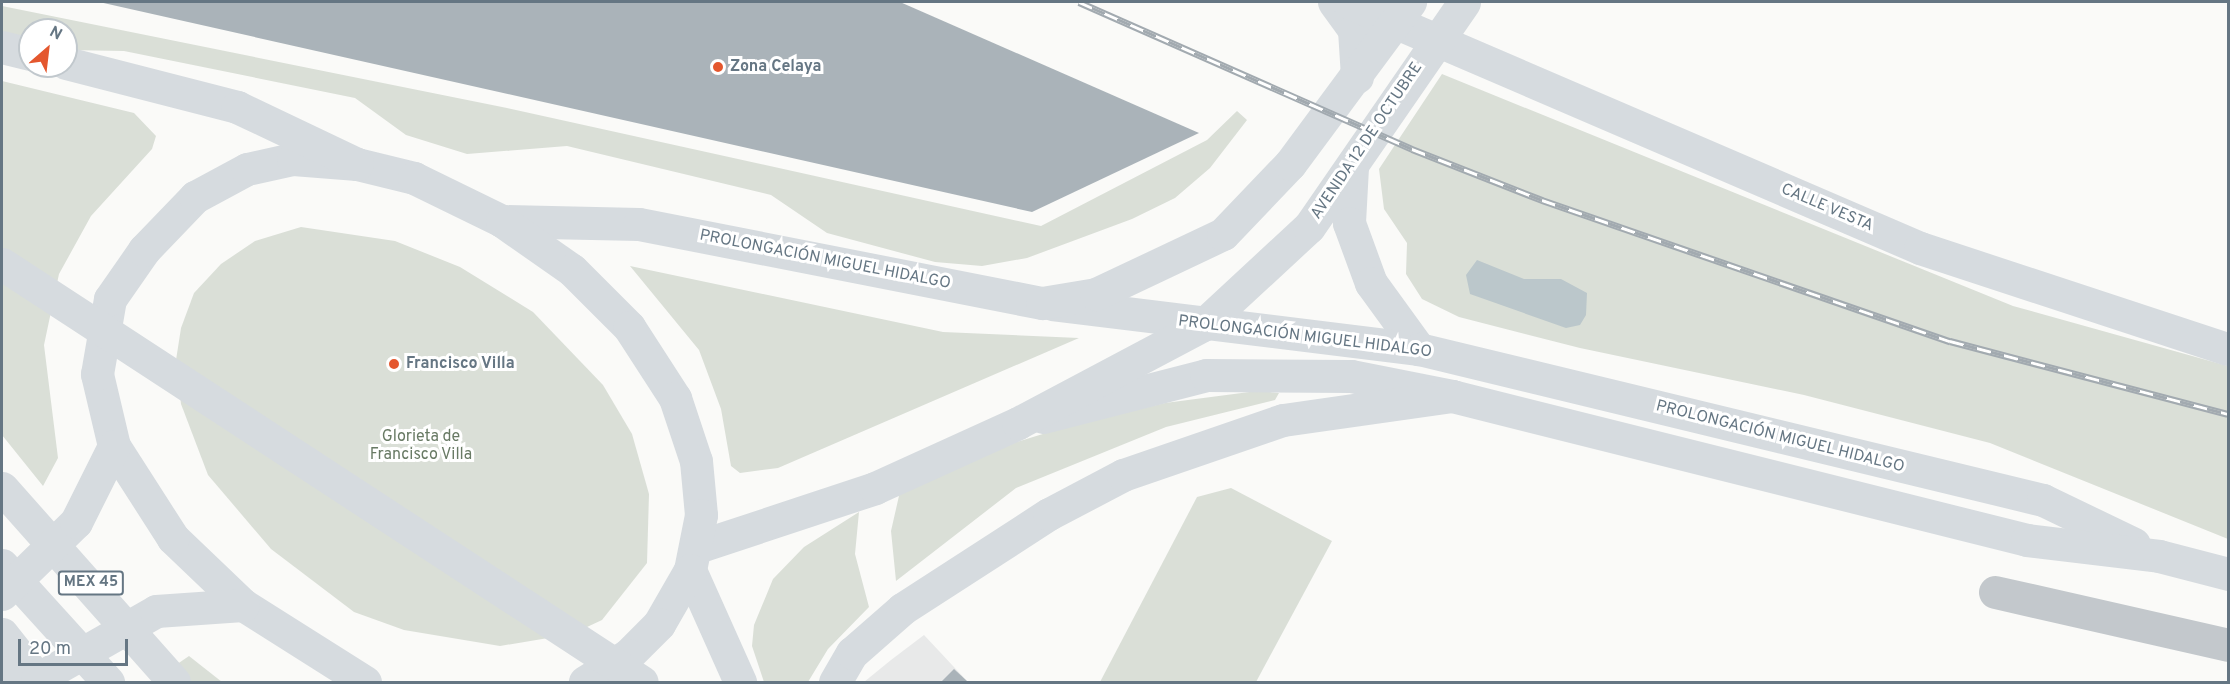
<!DOCTYPE html>
<html>
<head>
<meta charset="utf-8">
<style>
	body { margin:0 }
	#map { position:relative; width:2230px; height:684px; overflow:hidden; background:#fafaf8; font-family:Overpass,sans-serif }
	div>[style] { position:absolute }
	.built>* { inset:0; background:#e8e9e9 }
	.green>* { inset:0; background:#dadfd7 }
	.water>* { inset:0; background:#bbc7cb }
	.building>* { inset:0; background:#aab3b9 }
	.street>* { height:33px; margin:-16.5px; padding:0 16.5px; transform-origin:16.5px; border-radius:16.5px; background:#c3c8cc }
	.secondary>* { height:33px; margin:-16.5px; padding:0 16.5px; transform-origin:16.5px; border-radius:16.5px; background:#d6dbdf }
	.primary>* { height:33px; margin:-16.5px; padding:0 16.5px; transform-origin:16.5px; border-radius:16.5px; background:#d6dbdf }
	.highway>* { height:33px; margin:-16.5px; padding:0 16.5px; transform-origin:16.5px; border-radius:16.5px; background:#d6dbdf }
	.rail>* { height:7px; margin-top:-3.5px; transform-origin:0; background:repeating-linear-gradient(90deg,#fff 0 14px,#a2aab0 0 28px); box-sizing:border-box; border-block:2px solid #a2aab0 }
	.dots>* { width:16px; height:16px; translate:-50% -50%; box-sizing:border-box; border:3px solid #fff; border-radius:50% }
	span { translate:-50% -50%; white-space:nowrap; text-align:center; line-height:1.15; -webkit-text-stroke:6px #fff; paint-order:stroke }
	.shield-label span { padding:2px 4px; background:#fff; border:2px solid; border-radius:4px; -webkit-text-stroke-width:0 }
	.shield-label { font-size:15px; color:#657683; font-weight:700 }
	.poi-label { font-size:16px; color:#657683; font-weight:700 }
	.left { translate:0 -50%; text-align:left }
	.street-label { font-size:16px; color:#657683 }
	.park-label { font-size:16px; color:#687a64 }
	.frame { position:absolute; inset:0; border:3px solid #657683; pointer-events:none }
	.north { position:absolute; left:18px; top:18px; width:60px; height:60px; box-sizing:border-box; background:#fff; border:2px solid #c1c8cd; border-radius:50%; rotate:28deg; font-size:16px; font-weight:700; line-height:24px; text-align:center; color:#657683 }
	.north::after { content:''; display:block; margin:auto; width:21px; height:27px; background:#e4572e; clip-path:polygon(50% 0,100% 100%,50% 72%,0 100%) }
	.scale { position:absolute; left:18px; top:639px; width:110px; height:27px; box-sizing:border-box; border:3px solid #657683; border-top:0; padding-left:8px; font-size:18px; line-height:21px; white-space:nowrap; color:#657683; -webkit-text-stroke:4px #fff; paint-order:stroke }
</style>
</head>
<body>
<div id="map">
	<div class="built">
		<div style="clip-path:polygon(924px 635px,968px 682px,864px 682px,891px 660px)"></div>
	</div>
	<div class="green">
		<div style="clip-path:polygon(2px 6px,507px 108px,1041px 226px,1207px 140px,1237px 111px,1247px 120px,1210px 168px,1175px 198px,1132px 219px,1027px 258px,982px 266px,935px 262px,827px 233px,771px 195px,567px 146px,467px 154px,406px 135px,355px 98px,124px 51px,66px 50px,66px 30px,30px 30px,30px 42px,2px 35px)"></div>
		<div style="clip-path:polygon(1442px 74px,2013px 306px,2228px 366px,2228px 539px,1990px 443px,1804px 395px,1580px 348px,1459px 317px,1422px 299px,1406px 274px,1407px 243px,1384px 209px,1379px 169px)"></div>
		<div style="clip-path:polygon(2px 81px,134px 113px,156px 136px,152px 149px,91px 216px,59px 274px,44px 345px,58px 458px,43px 486px,2px 435px)"></div>
		<div style="clip-path:polygon(301px 227px,395px 241px,460px 267px,533px 312px,603px 385px,632px 434px,649px 494px,647px 563px,602px 620px,572px 634px,500px 646px,404px 630px,354px 612px,271px 549px,208px 475px,181px 404px,176px 360px,181px 328px,194px 293px,221px 264px,255px 241px)"></div>
		<div style="clip-path:polygon(630px 266px,943px 332px,1079px 338px,778px 468px,740px 473px,731px 466px,721px 409px,699px 350px)"></div>
		<div style="clip-path:polygon(1257px 391px,1279px 393px,1275px 400px,1166px 427px,1016px 488px,896px 581px,891px 531px,901px 487px,981px 453px,1072px 425px,1165px 403px)"></div>
		<div style="clip-path:polygon(1231px 488px,1332px 541px,1256px 682px,1100px 682px,1197px 497px)"></div>
		<div style="clip-path:polygon(859px 512px,855px 554px,869px 607px,828px 649px,808px 682px,764px 682px,752px 646px,754px 625px,773px 579px,804px 547px)"></div>
		<div style="clip-path:polygon(189px 656px,222px 682px,151px 682px)"></div>
	</div>
	<div class="water">
		<div style="clip-path:polygon(1477px 260px,1524px 279px,1561px 279px,1587px 293px,1586px 315px,1580px 325px,1566px 328px,1470px 294px,1466px 275px)"></div>
	</div>
	<div class="building">
		<div style="clip-path:polygon(99px 2px,900px 2px,1199px 133px,1032px 212px)"></div>
		<div style="clip-path:polygon(954px 669px,968px 682px,941px 682px)"></div>
	</div>
	<div class="street">
		<div style="left:1995px;top:592px;width:239px;rotate:12.8deg"></div>
	</div>
	<div class="secondary">
		<div style="left:1334px;top:2px;width:34px;rotate:54deg"></div>
		<div style="left:1354px;top:30px;width:47px;rotate:86.3deg"></div>
		<div style="left:1348px;top:2px;width:623px;rotate:23.27deg"></div>
		<div style="left:1920px;top:248px;width:324px;rotate:18.2deg"></div>
		<div style="left:1352px;top:167px;width:56px;rotate:93.1deg"></div>
		<div style="left:1349px;top:223px;width:64px;rotate:69.9deg"></div>
		<div style="left:1371px;top:283px;width:82px;rotate:54deg"></div>
		<div style="left:1052px;top:304px;width:370px;rotate:7deg"></div>
		<div style="left:1419px;top:349px;width:642px;rotate:13.6deg"></div>
		<div style="left:2043px;top:500px;width:101px;rotate:25.8deg"></div>
		<div style="left:1043px;top:417px;width:168px;rotate:-14.4deg"></div>
		<div style="left:1206px;top:375px;width:145px;rotate:0.4deg"></div>
		<div style="left:1351px;top:376px;width:103px;rotate:11.2deg"></div>
		<div style="left:1452px;top:396px;width:593px;rotate:14.06deg"></div>
		<div style="left:2027px;top:540px;width:133px;rotate:6.9deg"></div>
		<div style="left:2159px;top:556px;width:71px;rotate:14.6deg"></div>
	</div>
	<div class="primary">
		<div style="left:502px;top:221px;width:137px;rotate:1.3deg"></div>
		<div style="left:639px;top:224px;width:411px;rotate:11.1deg"></div>
		<div style="left:1042px;top:303px;width:55px;rotate:-9.5deg"></div>
		<div style="left:1096px;top:294px;width:140px;rotate:-25.3deg"></div>
		<div style="left:1223px;top:234px;width:97px;rotate:-46.3deg"></div>
		<div style="left:1290px;top:164px;width:202px;rotate:-53.5deg"></div>
		<div style="left:697px;top:547px;width:188px;rotate:-18.3deg"></div>
		<div style="left:875px;top:488px;width:157px;rotate:-24.4deg"></div>
		<div style="left:1018px;top:423px;width:209px;rotate:-27.9deg"></div>
		<div style="left:1203px;top:325px;width:144px;rotate:-42.8deg"></div>
		<div style="left:1309px;top:227px;width:273px;rotate:-55.4deg"></div>
		<div style="left:690px;top:570px;width:123px;rotate:65.9deg"></div>
		<div style="left:365px;top:682px;width:144px;rotate:-147.7deg"></div>
		<div style="left:243px;top:605px;width:97px;rotate:-136.3deg"></div>
		<div style="left:173px;top:538px;width:109px;rotate:-122.7deg"></div>
		<div style="left:114px;top:446px;width:74px;rotate:-103.3deg"></div>
		<div style="left:97px;top:374px;width:76px;rotate:-80.2deg"></div>
		<div style="left:110px;top:299px;width:60px;rotate:-55.2deg"></div>
		<div style="left:144px;top:250px;width:74px;rotate:-46.1deg"></div>
		<div style="left:195px;top:197px;width:59px;rotate:-28.3deg"></div>
		<div style="left:247px;top:169px;width:47px;rotate:-12.3deg"></div>
		<div style="left:293px;top:159px;width:64px;rotate:4.5deg"></div>
		<div style="left:357px;top:164px;width:59px;rotate:13.8deg"></div>
		<div style="left:414px;top:178px;width:98px;rotate:26deg"></div>
		<div style="left:502px;top:221px;width:85px;rotate:35deg"></div>
		<div style="left:572px;top:270px;width:81px;rotate:45deg"></div>
		<div style="left:629px;top:327px;width:85px;rotate:57.1deg"></div>
		<div style="left:675px;top:398px;width:66px;rotate:71.6deg"></div>
		<div style="left:696px;top:461px;width:54px;rotate:84.7deg"></div>
		<div style="left:701px;top:515px;width:56px;rotate:101.3deg"></div>
		<div style="left:690px;top:570px;width:62px;rotate:119.9deg"></div>
		<div style="left:659px;top:624px;width:44px;rotate:135deg"></div>
		<div style="left:628px;top:655px;width:51px;rotate:147.9deg"></div>
		<div style="left:835px;top:682px;width:34px;rotate:-60deg"></div>
		<div style="left:852px;top:653px;width:67px;rotate:-41.3deg"></div>
		<div style="left:902px;top:609px;width:175px;rotate:-32.9deg"></div>
		<div style="left:1049px;top:514px;width:84px;rotate:-27.8deg"></div>
		<div style="left:1123px;top:475px;width:169px;rotate:-19deg"></div>
		<div style="left:1283px;top:420px;width:171px;rotate:-8.1deg"></div>
	</div>
	<div class="highway">
		<div style="left:2px;top:47px;width:29px;rotate:14deg"></div>
		<div style="left:66px;top:63px;width:177px;rotate:14.4deg"></div>
		<div style="left:237px;top:107px;width:133px;rotate:25.4deg"></div>
		<div style="left:2px;top:264px;width:764px;rotate:33.15deg"></div>
		<div style="left:2px;top:488px;width:259px;rotate:48.4deg"></div>
		<div style="left:2px;top:565px;width:158px;rotate:47.8deg"></div>
		<div style="left:2px;top:594px;width:103px;rotate:-44.2deg"></div>
		<div style="left:76px;top:522px;width:85px;rotate:-63.4deg"></div>
		<div style="left:2px;top:634px;width:61px;rotate:51.6deg"></div>
		<div style="left:2px;top:672px;width:36px;rotate:11deg"></div>
		<div style="left:37px;top:679px;width:137px;rotate:-29.7deg"></div>
		<div style="left:156px;top:611px;width:87px;rotate:-3.9deg"></div>
	</div>
	<div class="rail">
		<div style="left:1079px;top:2px;width:364px;rotate:23.8deg"></div>
		<div style="left:1412px;top:149px;width:140px;rotate:21.4deg"></div>
		<div style="left:1542px;top:200px;width:432px;rotate:19.1deg"></div>
		<div style="left:1950px;top:341px;width:287px;rotate:14.7deg"></div>
	</div>
	<div class="dots">
		<div style="left:718px;top:67px;background:#e4572e"></div>
		<div style="left:394px;top:364px;background:#e4572e"></div>
	</div>
	<div class="shield-label">
		<span style="left:91px;top:583px">MEX 45</span>
	</div>
	<div class="poi-label">
		<span class="left" style="left:730px;top:67px">Zona Celaya</span>
		<span class="left" style="left:406px;top:364px">Francisco Villa</span>
	</div>
	<div class="street-label">
		<span style="left:1367px;top:141px;rotate:-56deg">AVENIDA 12 DE OCTUBRE</span>
		<span style="left:1827px;top:208px;rotate:23deg">CALLE VESTA</span>
		<span style="left:825px;top:260px;rotate:11deg">PROLONGACIÓN MIGUEL HIDALGO</span>
		<span style="left:1305px;top:337px;rotate:7deg">PROLONGACIÓN MIGUEL HIDALGO</span>
		<span style="left:1780px;top:437px;rotate:14deg">PROLONGACIÓN MIGUEL HIDALGO</span>
	</div>
	<div class="park-label">
		<span style="left:421px;top:446px">Glorieta de<br>Francisco Villa</span>
	</div>
	<div class="frame"></div>
	<div class="north">N</div>
	<div class="scale">20 m</div>
</div>
</body>
</html>
